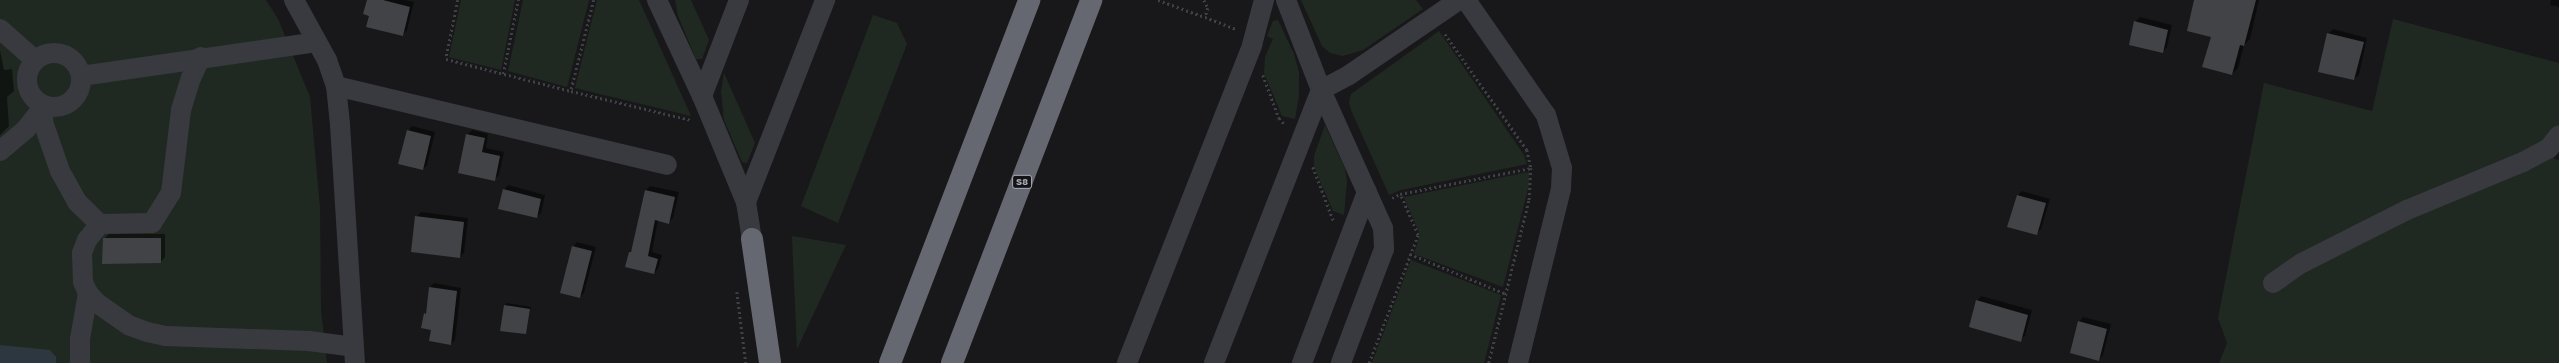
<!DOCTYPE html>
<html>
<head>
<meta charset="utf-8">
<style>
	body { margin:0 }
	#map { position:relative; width:2559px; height:363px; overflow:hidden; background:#18181a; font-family:"Golos Text",sans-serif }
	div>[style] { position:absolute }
	.green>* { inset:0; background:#202921 }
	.water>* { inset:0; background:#2d373f }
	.shadow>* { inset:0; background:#0007 }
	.building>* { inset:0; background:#424347 }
	.path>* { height:2.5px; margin-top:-1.25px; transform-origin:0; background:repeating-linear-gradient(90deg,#3f4147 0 2px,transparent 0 5px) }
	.minor>* { height:20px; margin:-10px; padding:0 10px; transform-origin:10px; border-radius:10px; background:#393a40 }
	.minor>.ring { margin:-10px; padding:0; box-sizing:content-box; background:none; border:20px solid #393a40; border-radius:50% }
	.highway>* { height:22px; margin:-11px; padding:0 11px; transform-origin:11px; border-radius:11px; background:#656871 }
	span { translate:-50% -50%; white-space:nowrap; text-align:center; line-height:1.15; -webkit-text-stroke:4px #131315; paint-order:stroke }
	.shield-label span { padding:1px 3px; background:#131315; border:1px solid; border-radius:3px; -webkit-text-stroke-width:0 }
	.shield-label { font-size:9px; color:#aaafbb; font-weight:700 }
</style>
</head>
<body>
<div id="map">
	<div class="green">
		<div style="clip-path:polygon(0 0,266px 0,278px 19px,310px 97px,320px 208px,321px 310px,327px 363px,0 363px)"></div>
		<div style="clip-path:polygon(461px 0,515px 0,501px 70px,449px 57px)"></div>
		<div style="clip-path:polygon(523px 0,589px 0,567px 87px,508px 71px)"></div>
		<div style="clip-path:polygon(597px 0,639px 0,691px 116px,575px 88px)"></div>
		<div style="clip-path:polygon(675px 0,691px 0,709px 40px,702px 59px,696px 59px,678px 16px)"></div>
		<div style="clip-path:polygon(1301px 0,1416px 0,1423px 9px,1363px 50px,1343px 56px,1330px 53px,1322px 46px)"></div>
		<div style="clip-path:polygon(873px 15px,897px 23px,907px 44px,838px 223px,801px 206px)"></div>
		<div style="clip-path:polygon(2393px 19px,2559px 63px,2559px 137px,2554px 159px,2559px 160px,2559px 363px,2219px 363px,2227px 343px,2218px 318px,2264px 83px,2372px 111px)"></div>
		<div style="clip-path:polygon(1278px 20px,1294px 54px,1299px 72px,1299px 96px,1295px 119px,1282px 116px,1264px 73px,1265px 57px,1273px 39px,1267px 36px,1273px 21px)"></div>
		<div style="clip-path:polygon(1439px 31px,1524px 155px,1527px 164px,1401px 190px,1389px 195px,1351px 110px,1349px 102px,1351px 94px)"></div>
		<div style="clip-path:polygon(724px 73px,755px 143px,747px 163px,742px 162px,724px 120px,721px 92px)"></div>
		<div style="clip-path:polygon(1325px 125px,1345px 169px,1347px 181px,1344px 215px,1333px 211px,1314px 167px,1314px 156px)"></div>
		<div style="clip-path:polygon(1529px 172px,1529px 185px,1503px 287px,1414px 254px,1420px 235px,1404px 197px)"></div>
		<div style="clip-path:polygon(792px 236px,846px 245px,797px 349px)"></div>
		<div style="clip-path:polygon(1411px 260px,1501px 295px,1484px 363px,1372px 363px)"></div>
	</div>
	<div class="water">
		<div style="clip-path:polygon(0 345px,50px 350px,56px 357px,56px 363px,0 363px)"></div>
	</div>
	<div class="shadow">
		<div style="clip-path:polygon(368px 0,405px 0,414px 2px,407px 30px,403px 35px,370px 15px)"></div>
		<div style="clip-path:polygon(2195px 0,2259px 0,2250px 39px,2244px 45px,2238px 68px,2232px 74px)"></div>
		<div style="clip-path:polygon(2551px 0,2559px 0,2559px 7px,2550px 5px)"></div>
		<div style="clip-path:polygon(2140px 17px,2172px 25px,2167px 47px,2162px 52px,2135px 22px)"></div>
		<div style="clip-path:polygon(2333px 29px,2367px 38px,2359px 75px,2354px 79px,2328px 34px)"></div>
		<div style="clip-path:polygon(0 50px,4px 70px,12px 69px,14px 91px,7px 97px,9px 126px,0 135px)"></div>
		<div style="clip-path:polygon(412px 126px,435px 132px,427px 165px,423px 169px,408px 131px)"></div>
		<div style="clip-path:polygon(472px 130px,488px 134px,486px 148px,504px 152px,499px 175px,495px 179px,467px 135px)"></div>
		<div style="clip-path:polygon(508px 185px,545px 195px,541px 213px,536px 217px,504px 190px)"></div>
		<div style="clip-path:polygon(650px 186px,679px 192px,673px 218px,669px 222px,658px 220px,652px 252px,662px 255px,658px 269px,654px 273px,629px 252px,633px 249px,646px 190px)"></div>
		<div style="clip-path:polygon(2022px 191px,2050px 199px,2041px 229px,2036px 234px,2017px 196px)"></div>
		<div style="clip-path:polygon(421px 212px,468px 218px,464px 253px,459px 257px,416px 217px)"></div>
		<div style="clip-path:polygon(109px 234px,165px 234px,165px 257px,161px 262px,104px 239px)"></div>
		<div style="clip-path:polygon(577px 242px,596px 247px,584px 293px,580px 297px,573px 247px)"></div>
		<div style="clip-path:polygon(434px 283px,461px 288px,455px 340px,451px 344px,432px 329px,425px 314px,427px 311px,430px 287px)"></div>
		<div style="clip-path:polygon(1981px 296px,2032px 310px,2025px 336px,2020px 340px,1977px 301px)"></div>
		<div style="clip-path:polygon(507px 303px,531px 307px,526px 333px,504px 306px)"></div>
		<div style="clip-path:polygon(2083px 317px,2111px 324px,2103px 355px,2099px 360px,2079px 322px)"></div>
	</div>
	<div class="building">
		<div style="clip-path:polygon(367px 0,383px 0,410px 7px,403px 36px,366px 27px,369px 16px,363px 14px)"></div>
		<div style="clip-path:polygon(2194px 0,2256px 0,2244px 46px,2240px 45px,2232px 75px,2202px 67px,2211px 37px,2187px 31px)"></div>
		<div style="clip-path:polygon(2134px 21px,2168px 30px,2163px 53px,2129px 45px)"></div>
		<div style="clip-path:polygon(2327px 33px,2364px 42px,2354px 80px,2318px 72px)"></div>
		<div style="clip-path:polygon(407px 130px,431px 136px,423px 170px,398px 164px)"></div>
		<div style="clip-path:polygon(466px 134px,485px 138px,482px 152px,500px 156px,495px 181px,458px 173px)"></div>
		<div style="clip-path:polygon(503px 189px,541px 199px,537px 218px,498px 209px)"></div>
		<div style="clip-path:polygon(645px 190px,675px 197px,669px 224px,655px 220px,648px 256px,658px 259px,654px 274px,625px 267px,629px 252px,631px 252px)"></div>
		<div style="clip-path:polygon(2017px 195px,2046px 203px,2037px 235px,2007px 227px)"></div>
		<div style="clip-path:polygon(415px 216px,464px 222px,460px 258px,411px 252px)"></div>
		<div style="clip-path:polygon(103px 238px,161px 238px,161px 263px,102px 264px)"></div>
		<div style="clip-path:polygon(572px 246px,592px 251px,580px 298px,560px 293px)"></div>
		<div style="clip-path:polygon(429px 287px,457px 291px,451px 345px,429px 341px,431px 330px,421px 328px,424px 313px,426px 314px)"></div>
		<div style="clip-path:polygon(1976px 300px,2028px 315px,2021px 342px,1969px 327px)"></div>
		<div style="clip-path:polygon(504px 305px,530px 309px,526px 334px,500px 331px)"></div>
		<div style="clip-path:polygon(2078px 321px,2107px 329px,2099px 361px,2070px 353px)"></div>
	</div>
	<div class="path">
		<div style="left:458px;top:0;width:60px;rotate:101.5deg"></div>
		<div style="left:446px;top:59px;width:129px;rotate:14.4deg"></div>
		<div style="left:594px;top:0;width:94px;rotate:104.2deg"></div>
		<div style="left:571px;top:91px;width:123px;rotate:13.6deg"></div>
		<div style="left:1158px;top:0;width:50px;rotate:19.9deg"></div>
		<div style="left:1204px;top:0;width:9px;rotate:63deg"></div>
		<div style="left:1208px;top:8px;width:9px;rotate:108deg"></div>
		<div style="left:1205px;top:17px;width:33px;rotate:21deg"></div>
		<div style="left:1445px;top:34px;width:142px;rotate:54.7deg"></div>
		<div style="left:1527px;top:150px;width:18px;rotate:77deg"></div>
		<div style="left:1531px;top:168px;width:33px;rotate:93deg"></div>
		<div style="left:1529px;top:201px;width:167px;rotate:103.9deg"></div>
		<div style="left:503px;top:74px;width:76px;rotate:-78.5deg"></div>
		<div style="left:1263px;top:75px;width:46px;rotate:69.6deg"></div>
		<div style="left:1279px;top:118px;width:9px;rotate:49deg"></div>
		<div style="left:1313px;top:167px;width:59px;rotate:69.1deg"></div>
		<div style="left:1392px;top:198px;width:9px;rotate:-27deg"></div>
		<div style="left:1410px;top:254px;width:104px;rotate:22.6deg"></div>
		<div style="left:737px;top:292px;width:72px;rotate:82.8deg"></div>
		<div style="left:1369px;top:363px;width:137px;rotate:-69.1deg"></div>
		<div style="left:1418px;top:235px;width:45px;rotate:-113.7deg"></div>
		<div style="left:1400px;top:194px;width:134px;rotate:-11.2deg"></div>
	</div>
	<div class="minor">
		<div style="left:294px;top:0;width:68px;rotate:61.2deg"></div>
		<div style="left:327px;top:60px;width:28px;rotate:71deg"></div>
		<div style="left:336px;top:86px;width:39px;rotate:84deg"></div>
		<div style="left:340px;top:125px;width:238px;rotate:86.4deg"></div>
		<div style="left:657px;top:0;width:106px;rotate:64.9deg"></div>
		<div style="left:739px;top:0;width:103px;rotate:111.1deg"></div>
		<div style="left:702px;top:96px;width:115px;rotate:67.5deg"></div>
		<div style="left:746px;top:202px;width:37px;rotate:81deg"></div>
		<div style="left:1286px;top:0;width:97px;rotate:68.7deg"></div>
		<div style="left:1321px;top:90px;width:151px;rotate:65.8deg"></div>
		<div style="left:1383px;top:228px;width:21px;rotate:87deg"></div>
		<div style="left:1384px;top:249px;width:122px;rotate:110.7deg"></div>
		<div style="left:1466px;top:0;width:140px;rotate:55.2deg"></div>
		<div style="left:1546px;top:115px;width:55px;rotate:73.2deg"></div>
		<div style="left:1562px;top:168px;width:21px;rotate:93deg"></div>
		<div style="left:1561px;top:189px;width:179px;rotate:103.9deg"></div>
		<div style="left:0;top:29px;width:47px;rotate:41.5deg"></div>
		<div class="ring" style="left:27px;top:53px;width:34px;height:34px"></div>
		<div style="left:81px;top:76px;width:238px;rotate:-8.2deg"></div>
		<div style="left:336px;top:86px;width:340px;rotate:13.4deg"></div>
		<div style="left:44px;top:106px;width:16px;rotate:94deg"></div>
		<div style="left:43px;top:122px;width:52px;rotate:70.9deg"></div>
		<div style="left:60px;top:171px;width:35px;rotate:61deg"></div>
		<div style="left:77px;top:202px;width:32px;rotate:44deg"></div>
		<div style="left:100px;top:224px;width:52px;rotate:-1.1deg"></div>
		<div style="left:152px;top:223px;width:36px;rotate:-58deg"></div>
		<div style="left:171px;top:193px;width:84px;rotate:-83.1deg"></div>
		<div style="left:181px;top:110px;width:34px;rotate:-73deg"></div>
		<div style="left:191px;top:78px;width:23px;rotate:-65deg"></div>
		<div style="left:0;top:151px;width:34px;rotate:-40deg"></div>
		<div style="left:26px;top:129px;width:29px;rotate:-52deg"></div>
		<div style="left:746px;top:202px;width:217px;rotate:-68.6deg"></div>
		<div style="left:100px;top:224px;width:21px;rotate:129deg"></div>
		<div style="left:87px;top:240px;width:14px;rotate:111deg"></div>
		<div style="left:82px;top:253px;width:29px;rotate:88deg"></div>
		<div style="left:83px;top:282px;width:12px;rotate:66deg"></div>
		<div style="left:88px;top:293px;width:13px;rotate:48deg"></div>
		<div style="left:97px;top:303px;width:38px;rotate:35deg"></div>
		<div style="left:128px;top:325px;width:20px;rotate:20deg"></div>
		<div style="left:147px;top:332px;width:19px;rotate:12deg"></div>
		<div style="left:166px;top:336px;width:143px;rotate:2deg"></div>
		<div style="left:309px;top:341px;width:45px;rotate:7.6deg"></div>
		<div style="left:2273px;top:283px;width:35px;rotate:-35deg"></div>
		<div style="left:2302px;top:263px;width:118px;rotate:-26.8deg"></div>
		<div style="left:2407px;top:210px;width:126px;rotate:-22.5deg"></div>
		<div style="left:2523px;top:162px;width:30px;rotate:-28deg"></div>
		<div style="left:2549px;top:148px;width:16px;rotate:-52deg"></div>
		<div style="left:80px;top:363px;width:24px;rotate:-90deg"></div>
		<div style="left:80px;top:339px;width:47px;rotate:-80.1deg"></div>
		<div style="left:1127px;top:363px;width:342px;rotate:-68.5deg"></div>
		<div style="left:1252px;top:45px;width:47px;rotate:-75.1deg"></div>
		<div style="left:1214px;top:363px;width:293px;rotate:-68.6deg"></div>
		<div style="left:1321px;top:90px;width:32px;rotate:-28deg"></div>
		<div style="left:1349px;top:75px;width:133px;rotate:-34.3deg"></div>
		<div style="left:1302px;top:363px;width:183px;rotate:-69.2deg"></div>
	</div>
	<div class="highway">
		<div style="left:752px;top:239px;width:125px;rotate:81.7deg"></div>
		<div style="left:890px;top:363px;width:389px;rotate:-69deg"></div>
		<div style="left:952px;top:363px;width:389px;rotate:-69deg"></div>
	</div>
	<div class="shield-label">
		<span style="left:1022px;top:182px">S8</span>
	</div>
</div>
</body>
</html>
